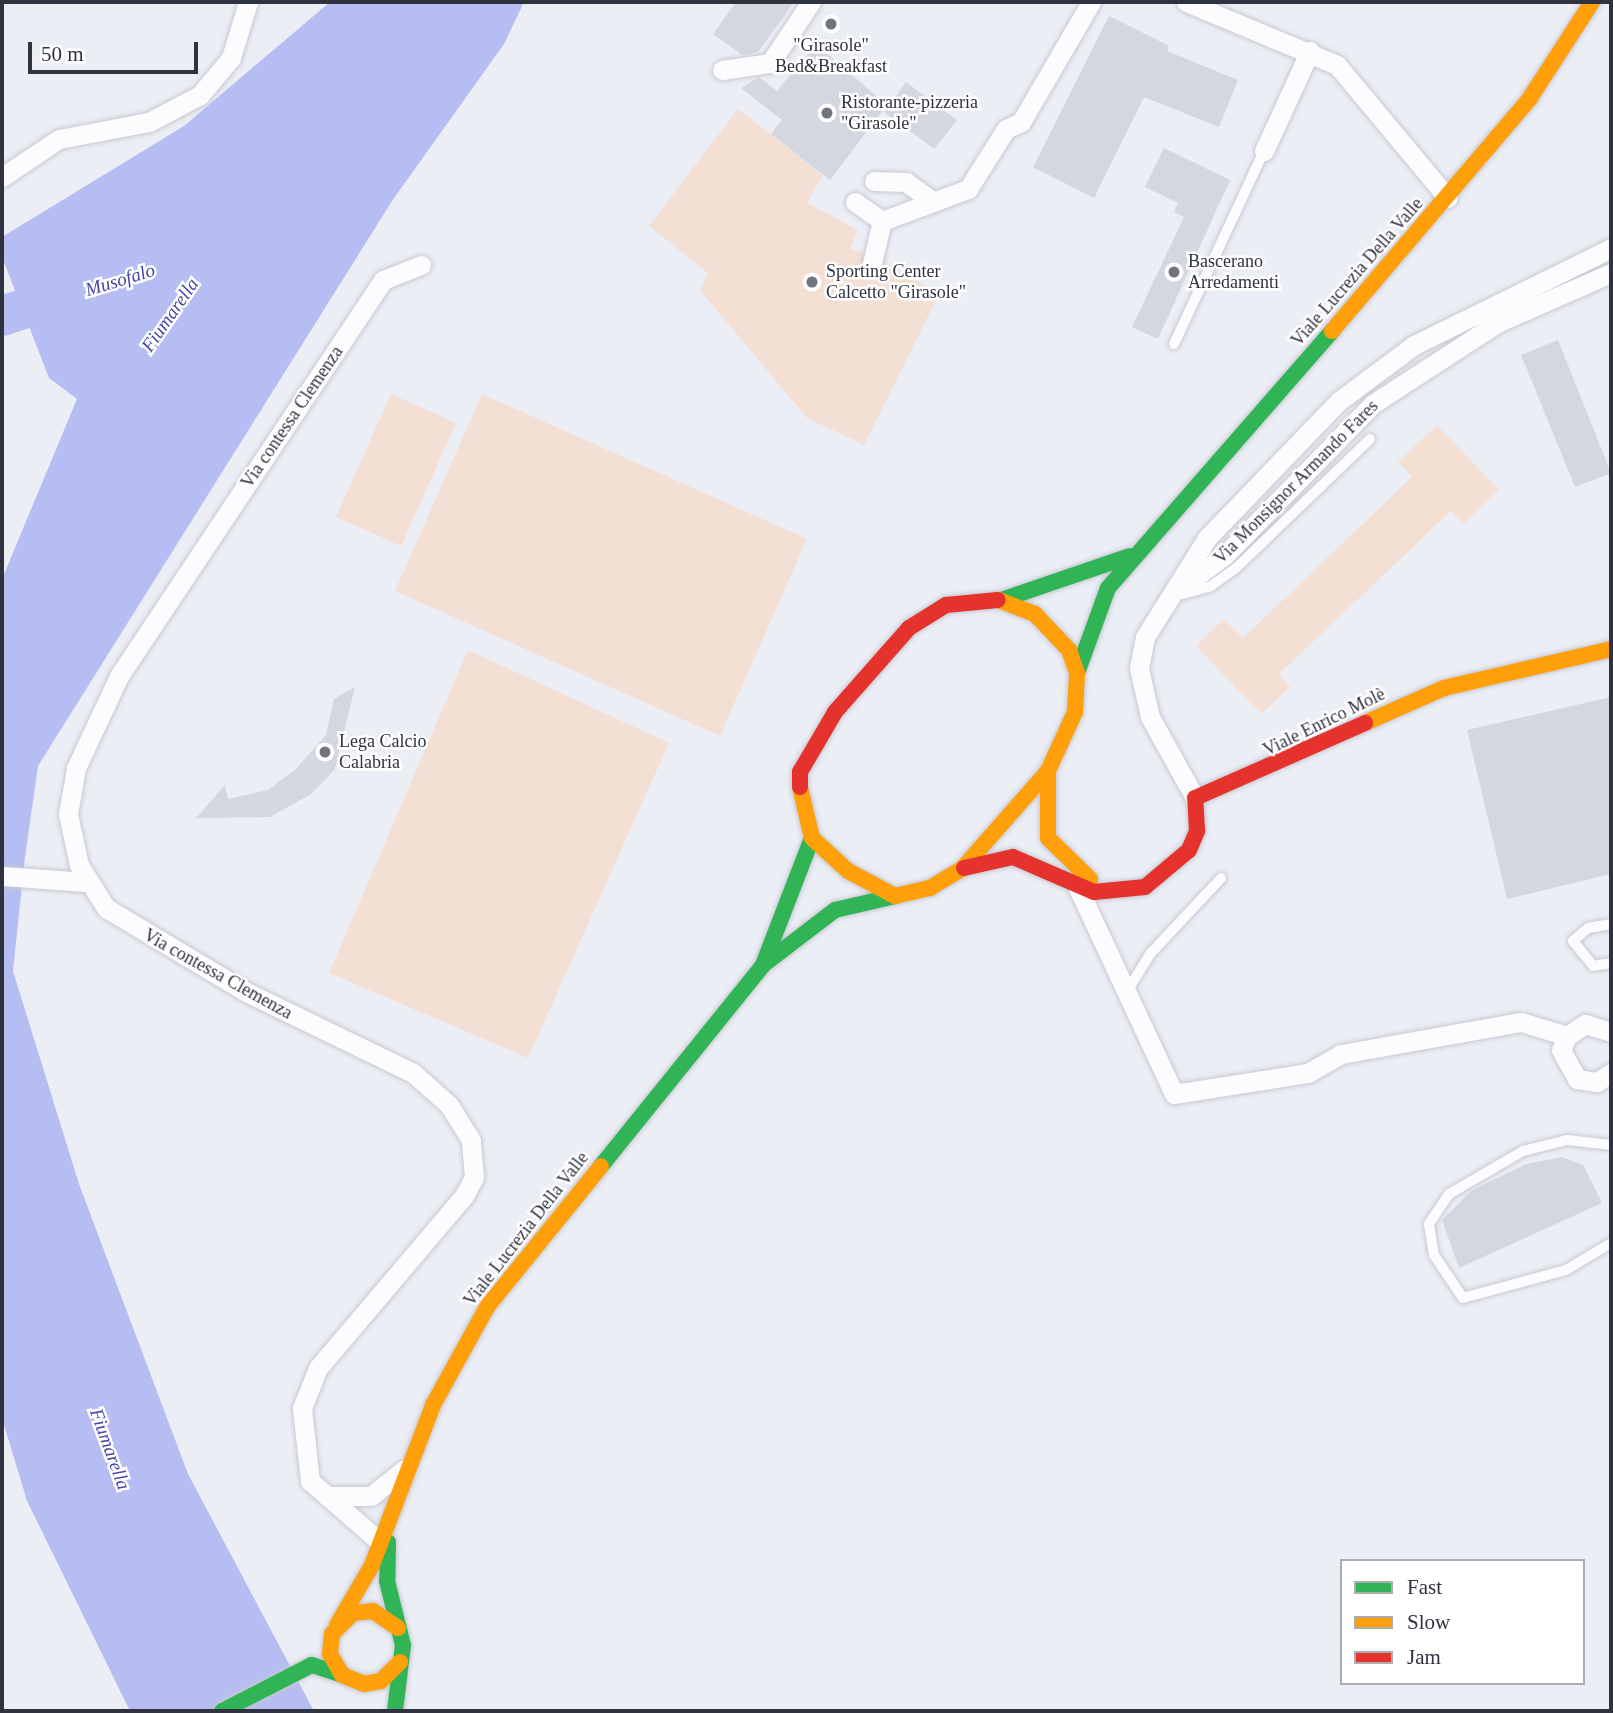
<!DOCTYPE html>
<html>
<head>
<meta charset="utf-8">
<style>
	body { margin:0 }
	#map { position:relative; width:1613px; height:1713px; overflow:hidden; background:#eceef5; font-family:Georgia,serif }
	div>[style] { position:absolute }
	.green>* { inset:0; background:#f4dfd5 }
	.water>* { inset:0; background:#b5bdf2 }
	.river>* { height:40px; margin:-20px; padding:0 20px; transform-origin:20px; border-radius:20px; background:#b5bdf2 }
	.building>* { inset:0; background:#d4d6e0 }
	.roads { filter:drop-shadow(0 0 2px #c7c9d2) drop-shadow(0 0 2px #c7c9d2) }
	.lane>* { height:10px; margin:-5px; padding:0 5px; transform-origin:5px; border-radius:5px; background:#fcfcfe }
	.street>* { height:19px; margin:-9.5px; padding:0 9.5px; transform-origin:9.5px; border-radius:9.5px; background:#fcfcfe }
	.fast>* { height:16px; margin:-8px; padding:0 8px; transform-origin:8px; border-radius:8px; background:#30b455 }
	.slow>* { height:16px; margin:-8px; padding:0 8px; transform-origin:8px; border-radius:8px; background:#ff9f0a }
	.jam>* { height:16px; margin:-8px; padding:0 8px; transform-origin:8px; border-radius:8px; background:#e5322d }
	.dots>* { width:19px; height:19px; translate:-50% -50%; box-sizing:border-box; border:4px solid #fff; border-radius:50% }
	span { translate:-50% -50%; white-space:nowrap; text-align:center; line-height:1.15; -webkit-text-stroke:5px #fff; paint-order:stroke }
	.poi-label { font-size:18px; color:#2f323f }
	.left { translate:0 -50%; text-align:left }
	.street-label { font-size:18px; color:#2f323f }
	.water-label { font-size:19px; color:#4445ab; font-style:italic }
	.frame { position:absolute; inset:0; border:4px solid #2f323f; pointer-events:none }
	.legend { position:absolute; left:1340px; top:1559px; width:245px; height:126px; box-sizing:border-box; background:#fff; border:2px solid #acadb2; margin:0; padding:9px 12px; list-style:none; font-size:21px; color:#2f323f }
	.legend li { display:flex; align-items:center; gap:14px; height:35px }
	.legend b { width:35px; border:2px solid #acadb2 }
	.scale { position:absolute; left:28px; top:42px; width:170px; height:32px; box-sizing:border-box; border:4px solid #2f323f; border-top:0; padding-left:9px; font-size:21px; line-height:24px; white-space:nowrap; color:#2f323f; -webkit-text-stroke:5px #fff; paint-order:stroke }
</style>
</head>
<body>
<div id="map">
	<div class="green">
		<div style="clip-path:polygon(738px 109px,823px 175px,807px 203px,858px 230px,850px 249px,874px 255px,939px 294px,864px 445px,807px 418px,700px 290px,708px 273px,649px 226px)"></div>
		<div style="clip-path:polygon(391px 394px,456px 423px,401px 546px,336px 517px)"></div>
		<div style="clip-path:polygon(482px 394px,807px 539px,720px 736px,395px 591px)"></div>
		<div style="clip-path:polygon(1437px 425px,1499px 490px,1464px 524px,1451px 511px,1279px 674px,1290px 687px,1261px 714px,1196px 646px,1224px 619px,1243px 638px,1412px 477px,1398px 462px)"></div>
		<div style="clip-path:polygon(468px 650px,669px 743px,528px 1058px,329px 973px)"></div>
	</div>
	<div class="water">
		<div style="clip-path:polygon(330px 2px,524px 2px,504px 44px,392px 201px,38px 766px,25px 857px,13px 971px,79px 1184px,188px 1474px,314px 1711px,130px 1711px,27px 1501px,2px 1418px,2px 579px,77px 399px,49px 378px,2px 257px,2px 237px,184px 126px)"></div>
	</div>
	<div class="river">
		<div style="left:2px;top:316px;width:77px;rotate:-18.2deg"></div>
	</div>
	<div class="building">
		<div style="clip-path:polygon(736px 2px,794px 2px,758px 52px,742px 55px,713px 34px)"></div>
		<div style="clip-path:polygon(1109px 16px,1169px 46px,1167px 51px,1238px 80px,1219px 127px,1144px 97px,1094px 198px,1033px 167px)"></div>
		<div style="clip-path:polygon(816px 44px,887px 105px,830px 180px,771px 134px,782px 120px,741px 88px,759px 77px,777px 91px)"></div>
		<div style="clip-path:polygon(906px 82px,957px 120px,934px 149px,884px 112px)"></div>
		<div style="clip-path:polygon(1164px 148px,1230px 180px,1158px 339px,1132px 327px,1184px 217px,1174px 212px,1178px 203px,1145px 187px)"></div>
		<div style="clip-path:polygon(1558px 340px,1611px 473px,1575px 487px,1521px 355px)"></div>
		<div style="clip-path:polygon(355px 687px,335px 769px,311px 794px,270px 817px,196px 818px,225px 785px,228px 799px,268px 790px,296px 769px,326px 735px,334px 699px)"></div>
		<div style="clip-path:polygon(1611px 697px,1611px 874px,1507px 899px,1467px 730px)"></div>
		<div style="clip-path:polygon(1562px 1157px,1583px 1165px,1602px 1203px,1459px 1268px,1442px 1220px,1471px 1191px,1526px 1164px)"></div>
	</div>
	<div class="roads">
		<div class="lane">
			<div style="left:1174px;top:344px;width:213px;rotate:-65deg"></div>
			<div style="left:1182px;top:594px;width:30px;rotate:-15deg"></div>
			<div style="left:1211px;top:586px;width:31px;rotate:-36deg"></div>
			<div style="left:1236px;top:568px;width:186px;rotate:-43.9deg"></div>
			<div style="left:1611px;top:924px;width:23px;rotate:170deg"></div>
			<div style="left:1588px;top:928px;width:20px;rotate:139deg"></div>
			<div style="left:1573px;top:941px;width:32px;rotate:51deg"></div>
			<div style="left:1593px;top:966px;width:18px;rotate:-9deg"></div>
			<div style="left:1128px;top:990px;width:42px;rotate:-58.6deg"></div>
			<div style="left:1150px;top:954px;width:104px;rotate:-46.9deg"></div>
			<div style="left:1611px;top:1145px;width:44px;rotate:-173.5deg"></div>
			<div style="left:1567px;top:1140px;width:45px;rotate:166deg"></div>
			<div style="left:1523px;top:1151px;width:86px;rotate:149.8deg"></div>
			<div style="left:1449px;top:1194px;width:36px;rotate:124deg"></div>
			<div style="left:1429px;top:1224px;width:31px;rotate:81deg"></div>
			<div style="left:1434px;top:1255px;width:52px;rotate:56deg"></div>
			<div style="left:1463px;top:1298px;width:107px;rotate:-15.2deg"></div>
			<div style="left:1566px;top:1270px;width:52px;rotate:-31deg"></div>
		</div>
		<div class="street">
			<div style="left:1186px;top:2px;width:164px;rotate:22.6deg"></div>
			<div style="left:1337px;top:65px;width:173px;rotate:50.2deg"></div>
			<div style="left:722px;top:70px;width:49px;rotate:-8.3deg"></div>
			<div style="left:770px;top:63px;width:73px;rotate:-56.1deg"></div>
			<div style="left:1264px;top:151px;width:110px;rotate:-65.3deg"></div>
			<div style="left:2px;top:177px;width:69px;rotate:-33.7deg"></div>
			<div style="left:59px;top:139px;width:92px;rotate:-10.7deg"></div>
			<div style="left:149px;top:122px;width:58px;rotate:-27.9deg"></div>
			<div style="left:200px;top:95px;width:48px;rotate:-50deg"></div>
			<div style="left:231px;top:58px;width:59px;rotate:-73.1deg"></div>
			<div style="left:874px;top:181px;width:32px;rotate:2deg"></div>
			<div style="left:906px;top:182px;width:34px;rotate:36deg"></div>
			<div style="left:855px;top:202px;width:33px;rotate:35deg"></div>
			<div style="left:882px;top:221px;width:92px;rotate:-20.4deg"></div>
			<div style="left:968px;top:189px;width:71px;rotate:-57.7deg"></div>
			<div style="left:1006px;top:129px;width:17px;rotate:-25deg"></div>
			<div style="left:1021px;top:122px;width:139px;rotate:-59.7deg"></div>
			<div style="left:872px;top:263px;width:43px;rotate:-76.6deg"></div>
			<div style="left:1180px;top:589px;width:55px;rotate:-36.9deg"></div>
			<div style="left:1224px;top:556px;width:214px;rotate:-45.6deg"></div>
			<div style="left:1374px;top:403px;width:147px;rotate:-33deg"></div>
			<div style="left:1497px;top:323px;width:124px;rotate:-23.7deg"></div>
			<div style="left:1195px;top:798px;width:93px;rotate:-119.1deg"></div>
			<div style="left:1150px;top:717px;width:50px;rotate:-102.7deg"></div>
			<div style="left:1139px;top:668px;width:32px;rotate:-79deg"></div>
			<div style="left:1145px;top:637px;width:117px;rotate:-57.9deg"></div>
			<div style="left:1207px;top:538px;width:190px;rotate:-46.1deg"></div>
			<div style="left:1339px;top:401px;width:94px;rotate:-36.7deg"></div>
			<div style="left:1414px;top:345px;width:220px;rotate:-26.2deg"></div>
			<div style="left:2px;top:876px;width:84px;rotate:4.1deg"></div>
			<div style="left:1078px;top:888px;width:227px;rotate:65deg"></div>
			<div style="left:1174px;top:1094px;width:136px;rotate:-8.9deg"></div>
			<div style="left:1308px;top:1073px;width:38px;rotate:-30deg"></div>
			<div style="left:1341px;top:1054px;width:183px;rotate:-10.1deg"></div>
			<div style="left:1521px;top:1022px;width:48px;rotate:16.9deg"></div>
			<div style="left:1611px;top:1032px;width:27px;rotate:-163deg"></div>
			<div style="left:1585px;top:1024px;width:22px;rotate:146deg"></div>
			<div style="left:1567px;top:1036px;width:15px;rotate:113deg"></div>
			<div style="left:1561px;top:1050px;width:33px;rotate:61deg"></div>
			<div style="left:1577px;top:1079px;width:20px;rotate:9deg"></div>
			<div style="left:1597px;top:1082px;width:17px;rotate:-33deg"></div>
			<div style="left:327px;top:1496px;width:44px"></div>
			<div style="left:371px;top:1496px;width:43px;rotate:-38.5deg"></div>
			<div style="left:380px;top:1542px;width:93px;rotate:-138.9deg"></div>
			<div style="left:310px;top:1481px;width:73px;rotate:-96.3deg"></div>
			<div style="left:302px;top:1408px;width:43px;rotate:-68.2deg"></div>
			<div style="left:318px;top:1368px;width:226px;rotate:-49.7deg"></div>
			<div style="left:464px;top:1196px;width:21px;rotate:-62deg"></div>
			<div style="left:474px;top:1177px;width:37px;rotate:-95deg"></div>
			<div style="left:471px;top:1140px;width:41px;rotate:-122.2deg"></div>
			<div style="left:449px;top:1105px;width:48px;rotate:-138.4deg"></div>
			<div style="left:413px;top:1073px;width:183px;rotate:-154.1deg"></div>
			<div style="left:248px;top:993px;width:165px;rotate:-149.1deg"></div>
			<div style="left:106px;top:908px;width:51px;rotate:-122.1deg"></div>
			<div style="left:79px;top:865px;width:52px;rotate:-102.2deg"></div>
			<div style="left:68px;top:814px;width:47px;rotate:-80.1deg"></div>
			<div style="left:76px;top:768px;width:102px;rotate:-64.9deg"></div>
			<div style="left:119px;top:676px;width:476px;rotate:-56.3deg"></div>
			<div style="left:383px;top:280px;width:41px;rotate:-21.5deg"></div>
		</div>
		<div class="fast">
			<div style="left:1001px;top:600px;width:136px;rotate:-18.8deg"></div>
			<div style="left:1077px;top:673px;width:90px;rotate:-70deg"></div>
			<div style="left:1108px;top:588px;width:341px;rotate:-48.9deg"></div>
			<div style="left:767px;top:962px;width:86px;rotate:-37.4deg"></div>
			<div style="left:835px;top:910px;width:62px;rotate:-13.1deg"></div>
			<div style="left:601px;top:1166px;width:258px;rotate:-51.1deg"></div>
			<div style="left:763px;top:965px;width:136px;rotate:-68.9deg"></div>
			<div style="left:388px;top:1542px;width:39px;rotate:91deg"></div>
			<div style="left:387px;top:1581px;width:66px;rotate:76deg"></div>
			<div style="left:403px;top:1645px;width:66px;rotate:96.9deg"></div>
			<div style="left:222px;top:1711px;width:101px;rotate:-27.1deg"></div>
			<div style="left:312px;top:1665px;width:32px;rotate:18deg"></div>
		</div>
		<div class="slow">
			<div style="left:1332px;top:331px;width:306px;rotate:-49.6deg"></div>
			<div style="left:1530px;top:98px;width:114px;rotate:-57.1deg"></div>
			<div style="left:1365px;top:723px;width:86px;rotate:-23.9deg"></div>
			<div style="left:1444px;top:688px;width:171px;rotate:-13.1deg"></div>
			<div style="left:1048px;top:771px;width:67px;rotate:90deg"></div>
			<div style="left:1048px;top:838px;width:59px;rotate:44.3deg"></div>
			<div style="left:800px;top:787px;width:52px;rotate:76.8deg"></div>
			<div style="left:812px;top:838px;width:49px;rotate:42.5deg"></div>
			<div style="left:848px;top:871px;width:53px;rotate:28deg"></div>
			<div style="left:895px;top:896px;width:36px;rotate:-13deg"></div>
			<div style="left:930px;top:888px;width:37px;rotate:-31deg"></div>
			<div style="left:962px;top:869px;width:130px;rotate:-48.7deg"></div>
			<div style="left:1048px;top:771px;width:65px;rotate:-65.4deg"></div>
			<div style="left:1075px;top:712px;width:39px;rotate:-87deg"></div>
			<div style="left:1077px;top:673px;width:24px;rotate:-109deg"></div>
			<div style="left:1069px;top:650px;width:50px;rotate:-133.4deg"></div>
			<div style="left:1035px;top:614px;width:40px;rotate:-159deg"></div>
			<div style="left:337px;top:1625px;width:69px;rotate:-59.7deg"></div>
			<div style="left:372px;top:1565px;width:171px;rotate:-69.1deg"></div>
			<div style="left:433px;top:1405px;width:112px;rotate:-61.1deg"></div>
			<div style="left:487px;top:1307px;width:181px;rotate:-51deg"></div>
			<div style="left:398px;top:1628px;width:30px;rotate:-146deg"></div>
			<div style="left:373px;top:1611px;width:20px;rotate:174deg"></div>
			<div style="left:353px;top:1613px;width:30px;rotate:135deg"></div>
			<div style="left:332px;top:1634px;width:20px;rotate:96deg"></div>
			<div style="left:330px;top:1654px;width:24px;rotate:60deg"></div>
			<div style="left:342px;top:1675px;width:24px;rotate:22deg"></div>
			<div style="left:364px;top:1684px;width:17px;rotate:-10deg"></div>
			<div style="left:381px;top:1681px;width:27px;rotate:-45deg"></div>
		</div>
		<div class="jam">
			<div style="left:800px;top:787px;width:15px;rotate:-90deg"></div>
			<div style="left:800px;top:772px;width:69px;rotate:-59.7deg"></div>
			<div style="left:835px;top:712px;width:112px;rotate:-48.6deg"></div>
			<div style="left:909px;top:628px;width:44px;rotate:-31.9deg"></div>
			<div style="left:946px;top:605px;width:52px;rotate:-5.5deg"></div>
			<div style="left:964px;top:868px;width:50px;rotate:-12.7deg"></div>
			<div style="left:1013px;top:857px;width:88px;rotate:23.4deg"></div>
			<div style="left:1094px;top:892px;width:51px;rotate:-5.6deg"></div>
			<div style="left:1145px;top:887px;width:57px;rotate:-40.1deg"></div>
			<div style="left:1189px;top:850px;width:21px;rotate:-67deg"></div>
			<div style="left:1197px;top:831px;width:33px;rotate:-93deg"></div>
			<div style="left:1195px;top:798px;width:186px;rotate:-23.8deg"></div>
		</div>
	</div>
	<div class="dots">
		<div style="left:831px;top:24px;background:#71747f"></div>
		<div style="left:827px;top:113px;background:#71747f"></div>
		<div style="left:1174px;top:272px;background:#71747f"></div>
		<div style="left:812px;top:282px;background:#71747f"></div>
		<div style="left:325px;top:752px;background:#71747f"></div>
	</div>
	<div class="poi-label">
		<span style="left:831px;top:56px">"Girasole"<br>Bed&amp;Breakfast</span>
		<span class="left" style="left:841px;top:113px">Ristorante-pizzeria<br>"Girasole"</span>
		<span class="left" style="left:1188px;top:272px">Bascerano<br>Arredamenti</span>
		<span class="left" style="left:826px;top:282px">Sporting Center<br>Calcetto "Girasole"</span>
		<span class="left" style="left:339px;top:752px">Lega Calcio<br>Calabria</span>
	</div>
	<div class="street-label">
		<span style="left:1357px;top:272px;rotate:-49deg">Viale Lucrezia Della Valle</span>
		<span style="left:292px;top:417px;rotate:-56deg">Via contessa Clemenza</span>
		<span style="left:1296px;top:482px;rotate:-45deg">Via Monsignor Armando Fares</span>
		<span style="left:1324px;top:722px;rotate:-26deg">Viale Enrico Molè</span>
		<span style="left:218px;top:974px;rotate:29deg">Via contessa Clemenza</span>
		<span style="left:526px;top:1229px;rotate:-52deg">Viale Lucrezia Della Valle</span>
	</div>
	<div class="water-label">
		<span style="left:120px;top:280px;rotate:-17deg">Musofalo</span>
		<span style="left:170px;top:315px;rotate:-55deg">Fiumarella</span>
		<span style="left:110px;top:1449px;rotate:70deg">Fiumarella</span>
	</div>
	<div class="frame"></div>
	<ul class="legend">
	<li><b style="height:9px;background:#30b455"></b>Fast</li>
	<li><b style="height:9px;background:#ff9f0a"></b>Slow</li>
	<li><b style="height:9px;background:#e5322d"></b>Jam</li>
	</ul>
	<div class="scale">50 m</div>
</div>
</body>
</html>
